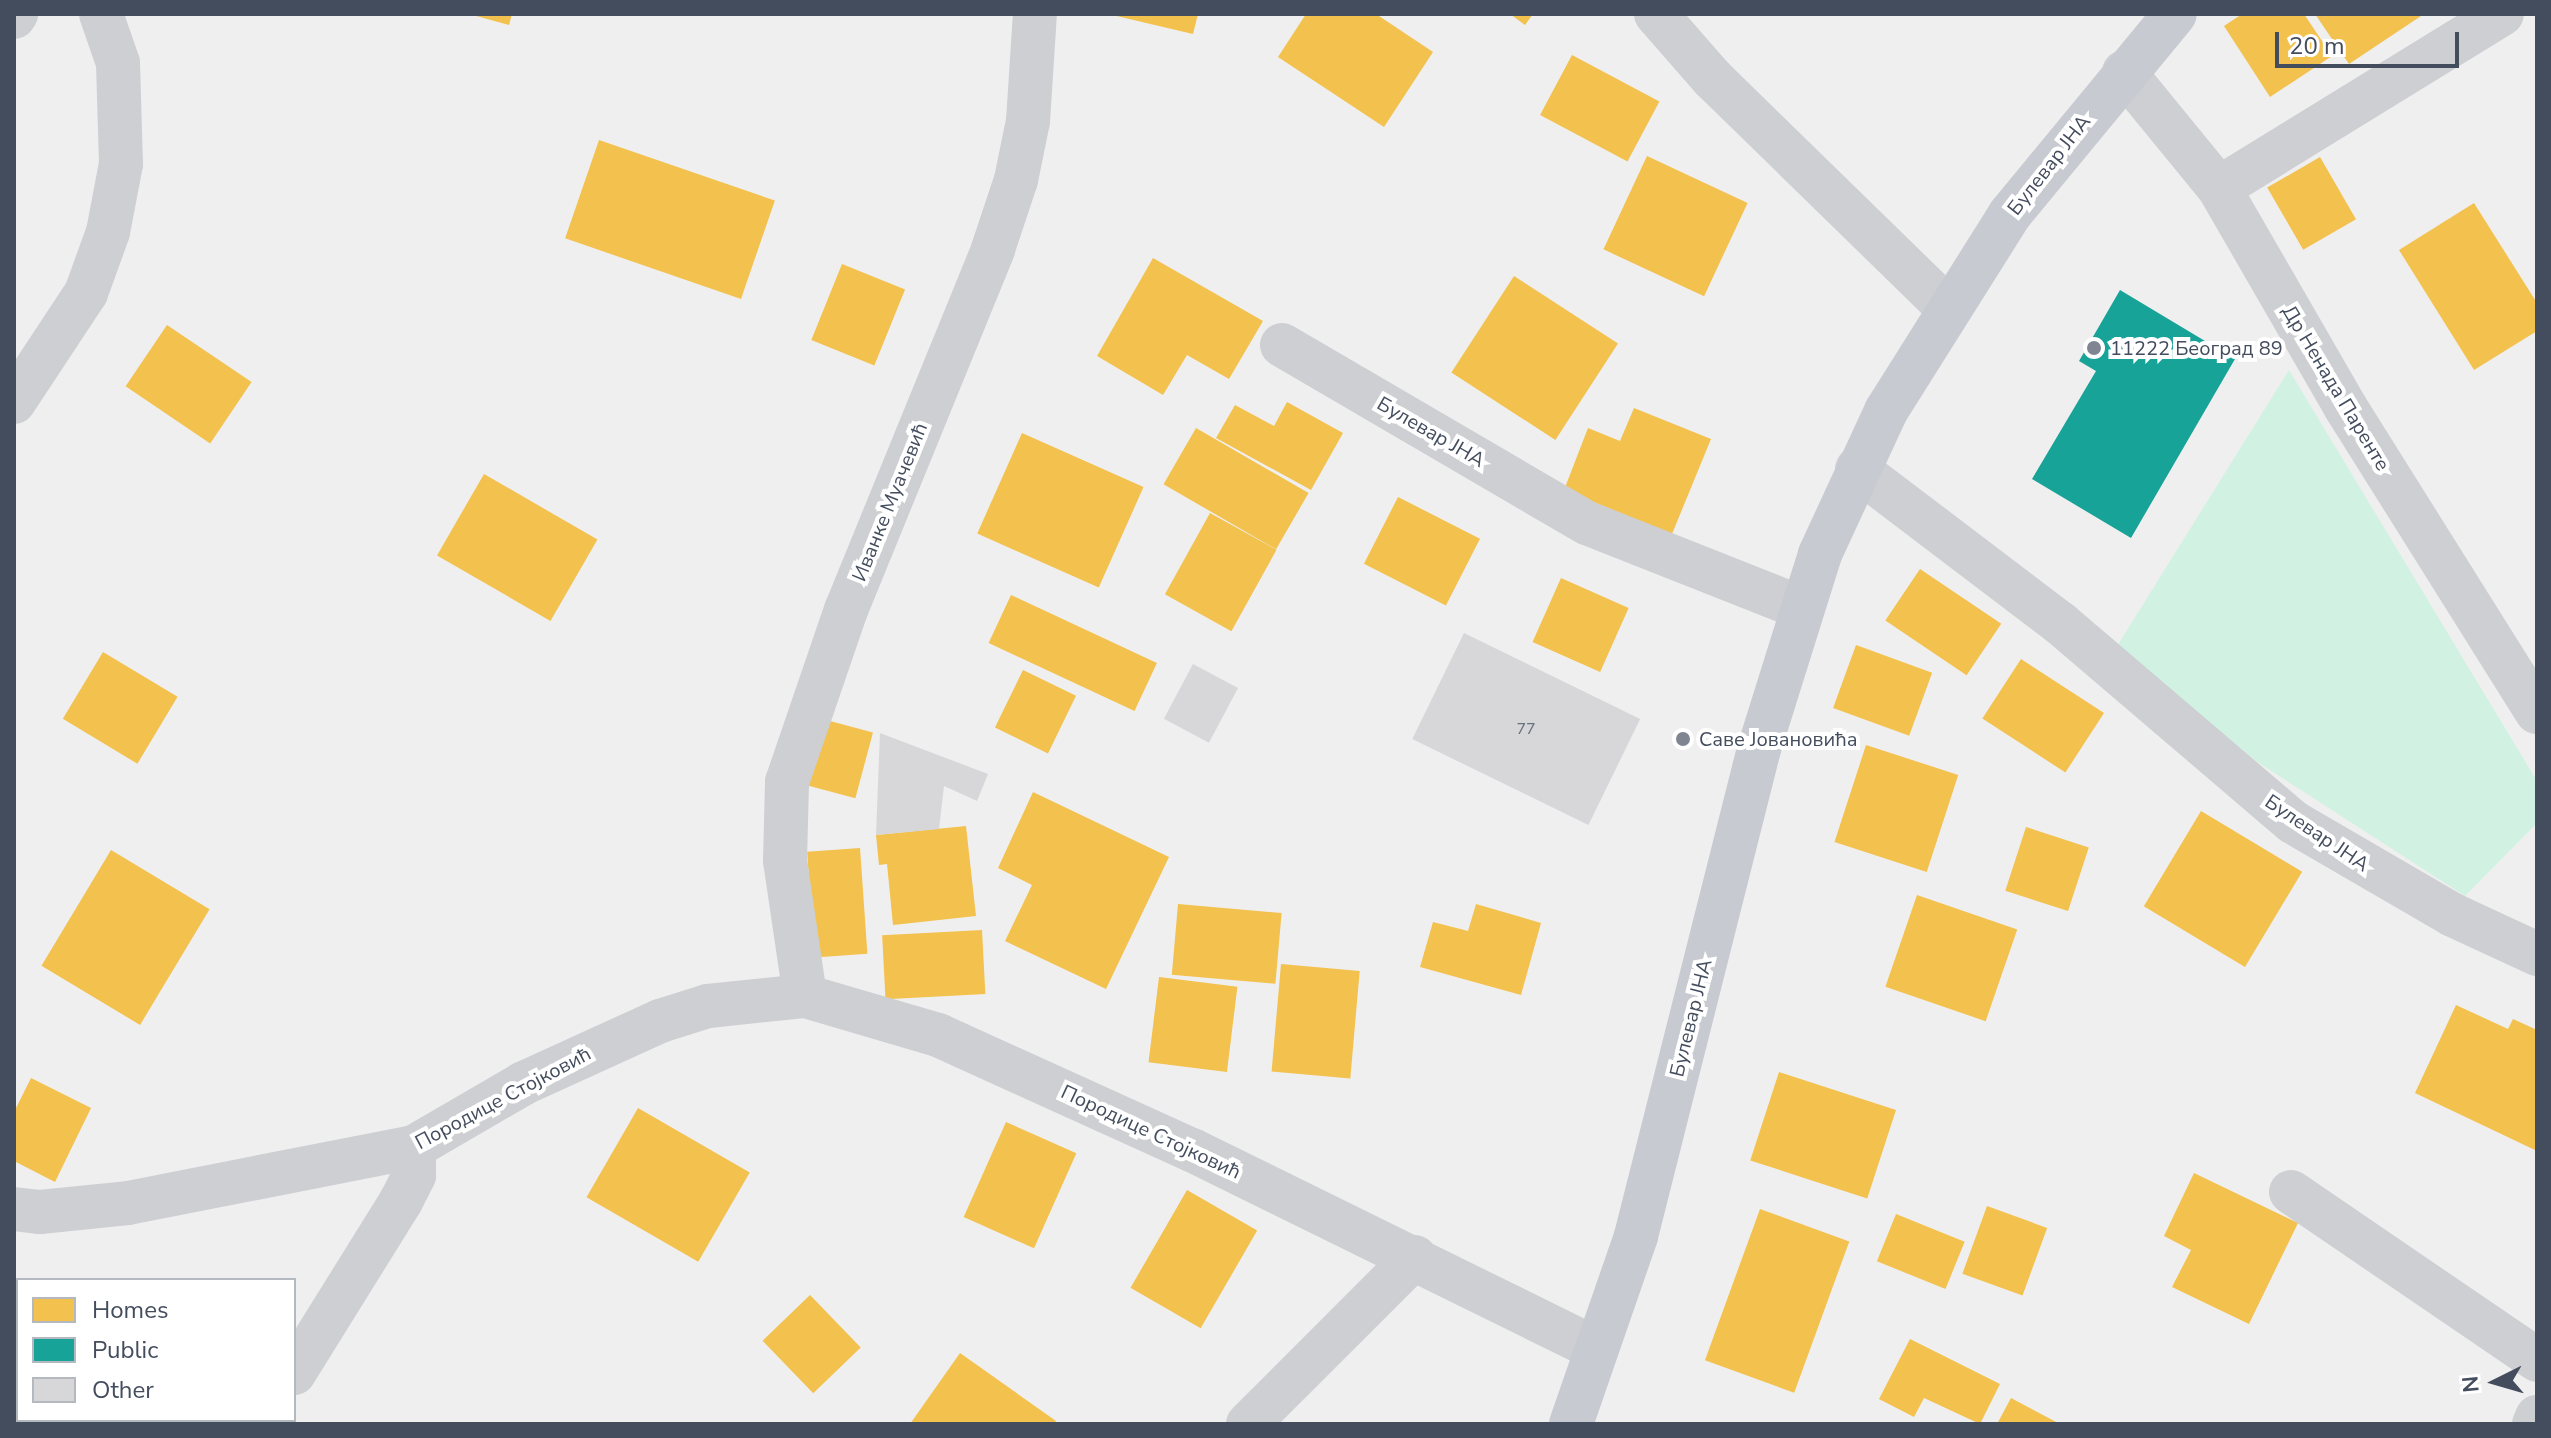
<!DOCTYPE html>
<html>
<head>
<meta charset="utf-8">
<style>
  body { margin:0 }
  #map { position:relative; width:2551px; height:1438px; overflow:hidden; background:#f0efef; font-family:"Nunito Sans",sans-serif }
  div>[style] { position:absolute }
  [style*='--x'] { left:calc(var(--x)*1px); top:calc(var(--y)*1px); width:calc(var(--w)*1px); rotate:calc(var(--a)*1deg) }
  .green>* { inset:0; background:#d1f2e3 }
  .homes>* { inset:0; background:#f2c14e; transform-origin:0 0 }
  .public>* { inset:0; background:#17a398 }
  .building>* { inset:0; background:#d7d6d9; transform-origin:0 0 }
  .minor>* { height:44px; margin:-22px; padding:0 22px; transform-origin:22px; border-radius:22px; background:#cdcfd3 }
  .major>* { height:44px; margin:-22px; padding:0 22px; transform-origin:22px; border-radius:22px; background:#c7cad0 }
  .dots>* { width:22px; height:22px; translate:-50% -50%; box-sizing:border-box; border:4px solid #fff; border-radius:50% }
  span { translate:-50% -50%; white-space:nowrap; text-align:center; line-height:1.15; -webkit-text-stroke:8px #fff; paint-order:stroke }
  .number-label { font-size:16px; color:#6a717e }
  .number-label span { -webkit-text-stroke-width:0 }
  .street-label { font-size:20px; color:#444d5e }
  .poi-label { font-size:20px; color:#444d5e }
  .left { translate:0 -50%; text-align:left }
  .frame { position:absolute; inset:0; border:16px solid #444d5e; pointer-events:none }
  .legend { position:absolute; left:16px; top:1278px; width:280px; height:144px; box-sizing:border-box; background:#fff; border:2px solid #b4b8bf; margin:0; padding:10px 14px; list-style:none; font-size:24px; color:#444d5e }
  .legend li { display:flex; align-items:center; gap:16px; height:40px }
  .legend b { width:40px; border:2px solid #b4b8bf }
  .north { position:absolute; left:2455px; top:1342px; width:80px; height:80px; -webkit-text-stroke:6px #fff; paint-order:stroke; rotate:265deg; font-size:22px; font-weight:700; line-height:32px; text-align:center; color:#444d5e }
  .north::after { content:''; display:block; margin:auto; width:28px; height:36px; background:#444d5e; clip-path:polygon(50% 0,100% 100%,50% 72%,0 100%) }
  .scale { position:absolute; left:2275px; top:32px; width:184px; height:36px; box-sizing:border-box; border:4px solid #444d5e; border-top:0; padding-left:10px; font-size:24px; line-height:28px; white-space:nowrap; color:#444d5e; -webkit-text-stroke:6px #fff; paint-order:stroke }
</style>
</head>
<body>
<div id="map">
  <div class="green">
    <div style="clip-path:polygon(2289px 370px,2537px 781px,2537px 823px,2465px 896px,2256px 761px,2117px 646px)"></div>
  </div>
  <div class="homes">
    <div style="clip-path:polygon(469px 14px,512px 14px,509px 25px)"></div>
    <div style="clip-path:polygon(1108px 14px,1198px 14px,1193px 34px)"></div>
    <div style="clip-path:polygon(1306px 14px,1376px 14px,1433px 52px,1384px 127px,1278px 57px)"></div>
    <div style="clip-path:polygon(1510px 14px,1533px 14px,1525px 25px)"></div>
    <div style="clip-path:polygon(2242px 14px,2304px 14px,2332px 56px,2270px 97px,2224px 26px)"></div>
    <div style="clip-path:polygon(2315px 14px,2424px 14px,2349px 64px)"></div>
    <div style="left:1572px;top:55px;width:99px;height:68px;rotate:28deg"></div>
    <div style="left:599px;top:140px;width:186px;height:104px;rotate:19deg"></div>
    <div style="left:1647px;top:156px;width:111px;height:103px;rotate:25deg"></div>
    <div style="left:2320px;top:157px;width:72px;height:61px;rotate:60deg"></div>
    <div style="clip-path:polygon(2474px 203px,2537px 303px,2537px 331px,2474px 370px,2399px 250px)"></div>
    <div style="clip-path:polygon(1153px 258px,1263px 321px,1229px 379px,1187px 355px,1163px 395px,1097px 356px)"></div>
    <div style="left:842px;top:264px;width:68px;height:82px;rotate:22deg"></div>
    <div style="left:1514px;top:276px;width:124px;height:115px;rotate:33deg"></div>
    <div style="left:167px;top:325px;width:102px;height:74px;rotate:34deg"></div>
    <div style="clip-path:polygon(1287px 402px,1343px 433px,1311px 490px,1216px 438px,1235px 405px,1274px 426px)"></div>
    <div style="clip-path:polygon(1634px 408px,1711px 439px,1672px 534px,1564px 490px,1588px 428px,1620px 441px)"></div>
    <div style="left:1196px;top:428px;width:130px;height:65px;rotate:30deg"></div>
    <div style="left:1022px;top:433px;width:133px;height:110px;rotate:24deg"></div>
    <div style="left:484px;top:474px;width:131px;height:94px;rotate:30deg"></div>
    <div style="left:1398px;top:497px;width:92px;height:75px;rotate:27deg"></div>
    <div style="left:1210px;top:513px;width:76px;height:93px;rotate:29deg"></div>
    <div style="left:1920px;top:569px;width:98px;height:62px;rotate:34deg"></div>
    <div style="left:1561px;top:578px;width:74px;height:70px;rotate:24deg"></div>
    <div style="left:1011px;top:595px;width:161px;height:53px;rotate:25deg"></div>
    <div style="left:1856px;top:645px;width:81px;height:67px;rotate:20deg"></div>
    <div style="left:103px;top:652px;width:87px;height:78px;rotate:31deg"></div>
    <div style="left:2021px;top:659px;width:99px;height:71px;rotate:33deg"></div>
    <div style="left:1023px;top:670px;width:59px;height:64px;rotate:26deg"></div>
    <div style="left:815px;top:717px;width:60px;height:68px;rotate:15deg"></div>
    <div style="left:1866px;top:745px;width:97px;height:102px;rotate:18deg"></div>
    <div style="clip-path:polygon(1033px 792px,1169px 857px,1106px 989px,1005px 941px,1032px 885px,998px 868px)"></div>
    <div style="left:2201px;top:811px;width:118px;height:111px;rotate:31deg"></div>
    <div style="clip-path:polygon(966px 826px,976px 916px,893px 925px,887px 864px,879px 865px,876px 835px)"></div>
    <div style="left:2026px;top:827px;width:66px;height:67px;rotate:18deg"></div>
    <div style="left:860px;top:848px;width:106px;height:53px;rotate:86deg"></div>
    <div style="left:111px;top:850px;width:115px;height:135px;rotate:31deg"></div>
    <div style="left:1917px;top:895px;width:106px;height:97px;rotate:19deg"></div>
    <div style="left:1178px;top:904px;width:104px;height:71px;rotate:5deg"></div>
    <div style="clip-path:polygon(1476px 904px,1541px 923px,1521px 995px,1420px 967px,1433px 922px,1468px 931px)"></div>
    <div style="left:982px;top:930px;width:64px;height:100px;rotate:87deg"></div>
    <div style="left:1281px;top:964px;width:79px;height:108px;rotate:5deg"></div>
    <div style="left:1159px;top:977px;width:79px;height:86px;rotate:7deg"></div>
    <div style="clip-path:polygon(2456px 1005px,2508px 1029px,2513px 1019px,2537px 1030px,2537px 1151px,2415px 1093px)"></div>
    <div style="left:1779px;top:1072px;width:123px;height:93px;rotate:18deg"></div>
    <div style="clip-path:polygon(31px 1078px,91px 1108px,55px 1182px,14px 1161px,14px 1112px)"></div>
    <div style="left:638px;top:1108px;width:129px;height:103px;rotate:30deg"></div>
    <div style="left:1006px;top:1122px;width:77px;height:104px;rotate:24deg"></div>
    <div style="clip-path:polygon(2194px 1173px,2298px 1223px,2249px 1324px,2172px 1287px,2191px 1250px,2164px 1236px)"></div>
    <div style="left:1187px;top:1190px;width:81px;height:113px;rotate:30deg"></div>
    <div style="left:1987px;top:1206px;width:64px;height:72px;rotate:20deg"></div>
    <div style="left:1760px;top:1209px;width:95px;height:161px;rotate:20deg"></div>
    <div style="left:1896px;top:1214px;width:74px;height:51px;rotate:22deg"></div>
    <div style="left:810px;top:1295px;width:73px;height:66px;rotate:46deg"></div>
    <div style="clip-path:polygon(1910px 1339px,2000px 1384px,1980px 1424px,1924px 1398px,1914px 1417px,1879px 1399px)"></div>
    <div style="clip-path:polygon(960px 1353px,1056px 1421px,1054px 1424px,910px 1424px)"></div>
    <div style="clip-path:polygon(2011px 1398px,2060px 1424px,1997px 1424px)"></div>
    <div style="clip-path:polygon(14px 1415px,18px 1420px,41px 1424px,14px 1424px)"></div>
    <div style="clip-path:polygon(123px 1420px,156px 1420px,155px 1424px)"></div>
  </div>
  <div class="public">
    <div style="clip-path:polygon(2120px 290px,2235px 359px,2131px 538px,2032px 479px,2096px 371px,2079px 361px)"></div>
  </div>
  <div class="building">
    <div style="left:1464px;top:633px;width:196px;height:118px;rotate:26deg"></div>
    <div style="left:1193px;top:664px;width:51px;height:62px;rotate:28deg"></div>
    <div style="clip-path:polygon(880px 733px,988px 774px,977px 801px,944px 786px,939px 829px,876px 835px)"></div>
  </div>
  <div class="minor">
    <div style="--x:1656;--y:14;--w:86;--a:48.8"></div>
    <div style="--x:1713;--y:79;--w:330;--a:44.3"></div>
    <div style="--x:14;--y:17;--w:4;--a:-56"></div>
    <div style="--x:2124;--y:72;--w:150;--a:50.7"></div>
    <div style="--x:2219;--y:188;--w:254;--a:60"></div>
    <div style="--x:2346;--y:408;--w:359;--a:57.9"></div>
    <div style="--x:2219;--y:188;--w:332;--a:-31.6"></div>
    <div style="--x:1282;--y:345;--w:353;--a:30.3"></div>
    <div style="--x:1587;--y:523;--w:231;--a:21.6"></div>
    <div style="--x:14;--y:402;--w:131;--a:-56.6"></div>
    <div style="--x:86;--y:293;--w:65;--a:-70.2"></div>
    <div style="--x:108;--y:232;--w:69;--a:-79.2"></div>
    <div style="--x:121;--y:164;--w:101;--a:-91.7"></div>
    <div style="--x:118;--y:63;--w:52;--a:-109.1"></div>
    <div style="--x:1857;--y:469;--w:255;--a:37.2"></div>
    <div style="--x:2060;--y:623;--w:306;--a:40.5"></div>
    <div style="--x:2293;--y:822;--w:185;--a:30.2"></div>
    <div style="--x:2453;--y:915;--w:93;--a:24.9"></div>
    <div style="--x:805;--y:996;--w:137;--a:-98.4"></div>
    <div style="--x:785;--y:860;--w:78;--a:-88.5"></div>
    <div style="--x:787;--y:782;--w:182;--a:-71.1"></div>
    <div style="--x:846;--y:610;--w:390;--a:-67.8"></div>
    <div style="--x:993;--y:249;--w:73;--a:-71.6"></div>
    <div style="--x:1016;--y:180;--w:60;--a:-78.5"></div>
    <div style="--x:1028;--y:121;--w:107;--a:-86.3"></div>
    <div style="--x:2291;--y:1192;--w:298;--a:34.3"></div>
    <div style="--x:14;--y:1209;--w:26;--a:7"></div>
    <div style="--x:40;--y:1212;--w:88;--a:-5.8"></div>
    <div style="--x:128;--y:1203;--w:291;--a:-11.1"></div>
    <div style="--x:414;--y:1147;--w:127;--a:-30.2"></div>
    <div style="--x:524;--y:1083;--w:149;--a:-24.5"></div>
    <div style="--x:660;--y:1021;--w:50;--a:-17.4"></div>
    <div style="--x:708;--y:1006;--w:98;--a:-5.9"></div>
    <div style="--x:805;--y:996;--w:139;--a:16.3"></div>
    <div style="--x:938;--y:1035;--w:279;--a:24.4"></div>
    <div style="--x:1192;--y:1150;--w:451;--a:26.2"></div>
    <div style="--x:294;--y:1373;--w:203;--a:-58.1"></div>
    <div style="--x:401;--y:1201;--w:29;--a:-63"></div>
    <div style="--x:414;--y:1175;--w:28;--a:-90"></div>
    <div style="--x:262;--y:1424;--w:5;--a:-53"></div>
    <div style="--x:1248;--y:1424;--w:236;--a:-45"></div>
    <div style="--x:2534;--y:1424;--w:8;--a:-67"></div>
  </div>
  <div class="major">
    <div style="--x:1571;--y:1424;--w:199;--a:-70.9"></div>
    <div style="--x:1636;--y:1236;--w:502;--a:-75.83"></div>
    <div style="--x:1759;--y:749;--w:204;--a:-72.6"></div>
    <div style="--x:1820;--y:554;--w:157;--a:-65.2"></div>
    <div style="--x:1886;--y:411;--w:233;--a:-57.8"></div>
    <div style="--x:2010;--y:214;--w:259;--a:-50.5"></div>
  </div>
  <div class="dots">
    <div style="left:2094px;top:348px;background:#808691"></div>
    <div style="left:1683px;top:739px;background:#808691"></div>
  </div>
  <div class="number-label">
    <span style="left:1526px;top:729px">77</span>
  </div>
  <div class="street-label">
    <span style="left:2049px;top:165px;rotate:-52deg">Булевар ЈНА</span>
    <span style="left:2336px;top:388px;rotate:59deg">Др Ненада Паренте</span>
    <span style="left:1431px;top:432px;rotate:30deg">Булевар ЈНА</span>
    <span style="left:890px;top:502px;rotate:-68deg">Иванке Муачевић</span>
    <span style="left:2317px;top:833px;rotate:34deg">Булевар ЈНА</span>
    <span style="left:1691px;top:1018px;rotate:-76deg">Булевар ЈНА</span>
    <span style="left:503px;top:1098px;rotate:-28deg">Породице Стојковић</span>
    <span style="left:1151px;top:1132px;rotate:25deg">Породице Стојковић</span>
  </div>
  <div class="poi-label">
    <span class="left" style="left:2110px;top:348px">11222 Београд 89</span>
    <span class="left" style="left:1699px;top:739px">Саве Јовановића</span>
  </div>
  <div class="frame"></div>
  <ul class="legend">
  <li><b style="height:22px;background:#f2c14e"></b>Homes</li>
  <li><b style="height:22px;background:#17a398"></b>Public</li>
  <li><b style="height:22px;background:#d7d6d9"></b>Other</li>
  </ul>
  <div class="north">N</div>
  <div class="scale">20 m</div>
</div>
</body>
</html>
